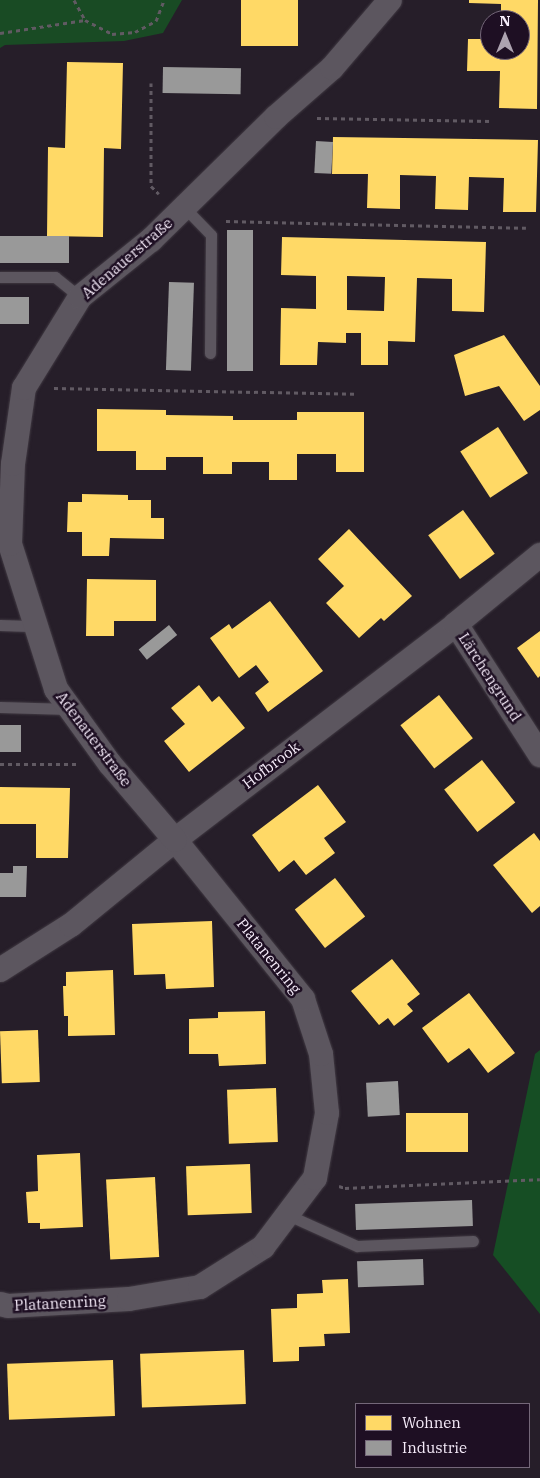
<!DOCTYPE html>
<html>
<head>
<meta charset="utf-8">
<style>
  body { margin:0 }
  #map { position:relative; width:540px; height:1478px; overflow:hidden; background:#261e29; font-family:"IBM Plex Serif",serif }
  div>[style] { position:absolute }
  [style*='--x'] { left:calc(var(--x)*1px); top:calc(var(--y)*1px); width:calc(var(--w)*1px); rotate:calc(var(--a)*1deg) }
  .green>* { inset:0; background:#194b24 }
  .forest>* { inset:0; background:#164e24 }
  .homes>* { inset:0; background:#ffd966; transform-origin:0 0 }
  .industry>* { inset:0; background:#999; transform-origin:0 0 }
  .path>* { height:3px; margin-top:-1.5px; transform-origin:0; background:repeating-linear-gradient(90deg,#615a63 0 4px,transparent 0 8px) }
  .roads { filter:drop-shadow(0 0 1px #413a43) drop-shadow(0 0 1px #413a43) }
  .service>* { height:11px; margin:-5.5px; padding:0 5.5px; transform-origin:5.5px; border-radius:5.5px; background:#5c565f }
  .minor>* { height:24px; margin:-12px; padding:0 12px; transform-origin:12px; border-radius:12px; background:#5c565f }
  span { translate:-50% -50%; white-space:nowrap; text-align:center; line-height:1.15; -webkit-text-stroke:5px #1e0f23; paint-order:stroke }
  .street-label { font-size:15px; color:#f5ebf9 }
  .legend { position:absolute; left:355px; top:1403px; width:175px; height:65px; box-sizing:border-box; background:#1e0f23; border:1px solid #746779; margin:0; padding:6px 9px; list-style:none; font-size:15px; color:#f5ebf9 }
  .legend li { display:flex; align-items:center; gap:10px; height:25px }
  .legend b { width:25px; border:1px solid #746779 }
  .north { position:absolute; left:480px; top:10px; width:50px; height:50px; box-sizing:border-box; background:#1e0f23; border:1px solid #746779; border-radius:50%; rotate:0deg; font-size:14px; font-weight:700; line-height:20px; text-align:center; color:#f5ebf9 }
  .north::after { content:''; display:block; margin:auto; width:18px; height:22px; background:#ada3b0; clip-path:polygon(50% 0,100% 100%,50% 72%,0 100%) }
</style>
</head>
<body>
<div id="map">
  <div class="green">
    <div style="clip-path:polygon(0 0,182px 0,163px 33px,124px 41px,5px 45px,0 48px)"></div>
  </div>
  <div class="forest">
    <div style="clip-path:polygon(540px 1050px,540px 1314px,493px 1255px,535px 1054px)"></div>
  </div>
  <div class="homes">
    <div style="left:241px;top:0;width:57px;height:46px"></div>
    <div style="clip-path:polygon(469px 0,538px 0,537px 109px,499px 108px,500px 71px,467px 71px,468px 39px,490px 39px,490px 50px,520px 50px,520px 20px,501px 20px,501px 4px,469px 3px)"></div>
    <div style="clip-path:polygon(67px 62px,123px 63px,121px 149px,104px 148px,103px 237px,47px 236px,48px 147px,65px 148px)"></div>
    <div style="clip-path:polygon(333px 137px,538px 140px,536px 212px,503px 212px,504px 178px,469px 177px,468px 210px,435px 209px,436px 176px,400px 175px,400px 209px,367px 208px,368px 174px,332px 174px)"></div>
    <div style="clip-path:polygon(evenodd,282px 237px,486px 242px,484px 312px,452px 311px,452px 279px,417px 278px,415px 342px,388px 341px,388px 365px,361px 365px,361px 333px,346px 333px,346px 343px,318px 342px,317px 365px,280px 365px,281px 308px,316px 309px,316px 276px,281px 275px,282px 237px,347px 276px,385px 277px,384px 311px,347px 310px,347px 276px)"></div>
    <div style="clip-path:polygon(504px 335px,540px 386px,540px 410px,524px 421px,499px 386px,465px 396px,454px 355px)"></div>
    <div style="clip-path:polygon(97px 409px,166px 410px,166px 415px,233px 416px,233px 420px,297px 420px,297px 412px,364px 412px,364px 472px,336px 472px,336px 454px,297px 454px,297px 480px,269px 480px,269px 462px,232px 462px,232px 474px,203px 474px,203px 457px,166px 457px,166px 470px,136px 470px,136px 451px,97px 451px)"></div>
    <div style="left:498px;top:427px;width:55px;height:45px;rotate:57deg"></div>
    <div style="clip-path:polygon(82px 494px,128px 495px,128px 500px,151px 500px,151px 518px,164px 518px,164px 539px,110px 538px,109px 556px,82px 556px,82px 532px,67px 532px,68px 502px,82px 502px)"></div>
    <div style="left:463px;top:510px;width:54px;height:43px;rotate:54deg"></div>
    <div style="clip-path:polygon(349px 529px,412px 596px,384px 621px,381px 618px,359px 638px,326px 603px,344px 586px,318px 559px)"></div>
    <div style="clip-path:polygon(87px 579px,156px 580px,156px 621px,114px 621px,114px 636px,86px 636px)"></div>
    <div style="clip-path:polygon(270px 601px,323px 671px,268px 712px,255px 693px,269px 682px,256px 665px,239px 678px,210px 638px,229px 624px,232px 629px)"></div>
    <div style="clip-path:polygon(540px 631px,540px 676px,538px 678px,517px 648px)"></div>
    <div style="clip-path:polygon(199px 685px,212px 702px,219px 696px,245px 728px,189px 772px,164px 741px,185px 724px,171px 708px)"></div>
    <div style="left:439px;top:695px;width:55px;height:49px;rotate:52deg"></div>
    <div style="left:482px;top:760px;width:54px;height:48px;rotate:52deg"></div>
    <div style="clip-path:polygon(318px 785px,346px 822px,324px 838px,335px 853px,306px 875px,294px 860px,279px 872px,252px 835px)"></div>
    <div style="clip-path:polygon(0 787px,70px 788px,68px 858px,36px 858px,36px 824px,0 824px)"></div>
    <div style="clip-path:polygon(534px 833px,540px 841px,540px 906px,532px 913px,493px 865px)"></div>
    <div style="left:335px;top:878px;width:49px;height:51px;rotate:52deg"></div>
    <div style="clip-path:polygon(212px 921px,214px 987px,166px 989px,165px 974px,134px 975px,132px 924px)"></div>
    <div style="clip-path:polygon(392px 959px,420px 994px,407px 1004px,413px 1011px,394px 1026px,388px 1018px,379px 1025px,351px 991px)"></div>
    <div style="clip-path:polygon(113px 970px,115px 1035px,68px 1036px,68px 1016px,64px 1016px,63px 986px,66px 986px,66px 972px)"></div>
    <div style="clip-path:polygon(469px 993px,515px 1053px,488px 1073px,469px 1048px,448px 1063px,422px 1028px)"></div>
    <div style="clip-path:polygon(265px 1011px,266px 1064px,219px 1066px,218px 1054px,189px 1054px,189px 1019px,218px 1018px,218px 1012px)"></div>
    <div style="left:38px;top:1030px;width:52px;height:38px;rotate:88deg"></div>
    <div style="left:276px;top:1088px;width:54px;height:49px;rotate:88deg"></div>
    <div style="left:406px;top:1113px;width:62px;height:39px"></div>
    <div style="clip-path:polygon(80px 1153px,83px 1227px,40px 1229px,40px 1223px,28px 1223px,26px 1192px,38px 1191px,37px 1155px)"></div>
    <div style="left:250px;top:1164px;width:49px;height:64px;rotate:88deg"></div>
    <div style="left:155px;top:1177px;width:80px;height:49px;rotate:87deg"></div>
    <div style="clip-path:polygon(348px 1279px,350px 1333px,324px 1334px,325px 1346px,299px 1347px,299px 1361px,273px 1362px,271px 1309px,297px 1308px,297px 1294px,323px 1293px,322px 1280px)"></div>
    <div style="left:244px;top:1350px;width:54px;height:104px;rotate:88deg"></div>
    <div style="left:113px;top:1360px;width:56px;height:106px;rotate:88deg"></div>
  </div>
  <div class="industry">
    <div style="left:163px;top:67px;width:78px;height:26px;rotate:1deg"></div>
    <div style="left:316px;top:141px;width:17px;height:32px;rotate:3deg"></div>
    <div style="left:227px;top:230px;width:26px;height:141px"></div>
    <div style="left:0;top:236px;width:69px;height:27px"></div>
    <div style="left:169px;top:282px;width:25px;height:88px;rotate:2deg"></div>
    <div style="left:0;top:297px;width:29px;height:27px"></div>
    <div style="left:169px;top:625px;width:13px;height:39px;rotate:51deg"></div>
    <div style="left:0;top:725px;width:21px;height:27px"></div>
    <div style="clip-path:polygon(13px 866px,27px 866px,26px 897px,0 897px,0 873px,13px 873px)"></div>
    <div style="left:398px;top:1081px;width:34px;height:32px;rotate:87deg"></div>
    <div style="left:472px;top:1200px;width:26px;height:117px;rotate:88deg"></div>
    <div style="left:423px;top:1259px;width:26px;height:66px;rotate:88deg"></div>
  </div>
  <div class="path">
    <div style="--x:74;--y:0;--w:23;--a:61"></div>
    <div style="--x:85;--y:20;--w:30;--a:27"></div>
    <div style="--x:112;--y:34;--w:23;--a:-5"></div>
    <div style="--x:135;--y:32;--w:24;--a:-28"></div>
    <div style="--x:156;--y:21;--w:22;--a:-69"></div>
    <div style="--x:0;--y:33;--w:86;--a:-8.7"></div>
    <div style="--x:151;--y:83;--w:103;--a:90"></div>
    <div style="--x:151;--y:186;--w:11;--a:45"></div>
    <div style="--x:317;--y:118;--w:174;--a:1"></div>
    <div style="--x:226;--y:221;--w:300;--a:1.3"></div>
    <div style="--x:54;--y:388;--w:301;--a:1.1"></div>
    <div style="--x:0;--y:764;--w:77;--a:0"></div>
    <div style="--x:339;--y:1186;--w:6;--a:18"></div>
    <div style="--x:345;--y:1188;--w:195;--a:-2.6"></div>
  </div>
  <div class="roads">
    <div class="service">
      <div style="--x:184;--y:207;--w:39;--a:46"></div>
      <div style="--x:211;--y:235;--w:118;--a:90.5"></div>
      <div style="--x:0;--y:277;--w:55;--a:0"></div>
      <div style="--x:55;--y:277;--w:32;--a:39"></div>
      <div style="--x:0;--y:625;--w:36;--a:2"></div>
      <div style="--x:0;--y:707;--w:69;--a:1.7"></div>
      <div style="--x:288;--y:1215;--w:76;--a:24.2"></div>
      <div style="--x:357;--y:1246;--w:116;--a:-2.5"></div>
    </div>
    <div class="minor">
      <div style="--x:456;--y:624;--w:156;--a:57.3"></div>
      <div style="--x:0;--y:970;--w:84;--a:-32.4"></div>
      <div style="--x:71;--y:925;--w:134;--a:-39.3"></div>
      <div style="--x:175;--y:840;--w:354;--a:-37.5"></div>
      <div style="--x:456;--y:624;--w:109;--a:-39.4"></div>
      <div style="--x:0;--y:1304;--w:8;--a:14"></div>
      <div style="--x:8;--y:1306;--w:121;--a:-3.3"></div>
      <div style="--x:129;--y:1299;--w:72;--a:-9.6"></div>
      <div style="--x:200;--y:1287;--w:75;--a:-32.4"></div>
      <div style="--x:263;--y:1247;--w:86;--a:-53"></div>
      <div style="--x:315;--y:1178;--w:66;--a:-79.5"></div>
      <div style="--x:327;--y:1113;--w:59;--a:-95.8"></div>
      <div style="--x:321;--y:1054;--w:58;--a:-108.1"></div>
      <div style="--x:303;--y:999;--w:204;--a:-128.8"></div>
      <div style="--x:175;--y:840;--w:100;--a:-130.5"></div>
      <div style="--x:110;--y:764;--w:92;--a:-125.8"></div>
      <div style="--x:56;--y:689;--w:152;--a:-107.6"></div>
      <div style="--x:10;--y:544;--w:80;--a:-87.9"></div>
      <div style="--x:13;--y:464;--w:77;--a:-81.8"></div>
      <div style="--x:24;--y:388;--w:107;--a:-58.4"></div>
      <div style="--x:80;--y:297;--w:91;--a:-38.8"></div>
      <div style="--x:151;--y:240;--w:175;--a:-44.5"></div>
      <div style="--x:276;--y:117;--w:74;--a:-41.2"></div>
      <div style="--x:332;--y:68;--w:89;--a:-49.5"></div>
    </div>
  </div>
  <div class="street-label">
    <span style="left:127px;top:258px;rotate:-41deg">Adenauerstraße</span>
    <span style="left:490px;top:677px;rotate:57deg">Lärchengrund</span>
    <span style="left:94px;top:739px;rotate:53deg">Adenauerstraße</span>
    <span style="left:271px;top:765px;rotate:-37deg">Hofbrook</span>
    <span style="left:269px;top:956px;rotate:51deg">Platanenring</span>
    <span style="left:60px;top:1303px;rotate:-3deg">Platanenring</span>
  </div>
  <ul class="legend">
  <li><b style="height:14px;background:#ffd966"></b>Wohnen</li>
  <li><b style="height:14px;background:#999"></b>Industrie</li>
  </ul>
  <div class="north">N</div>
</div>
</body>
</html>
